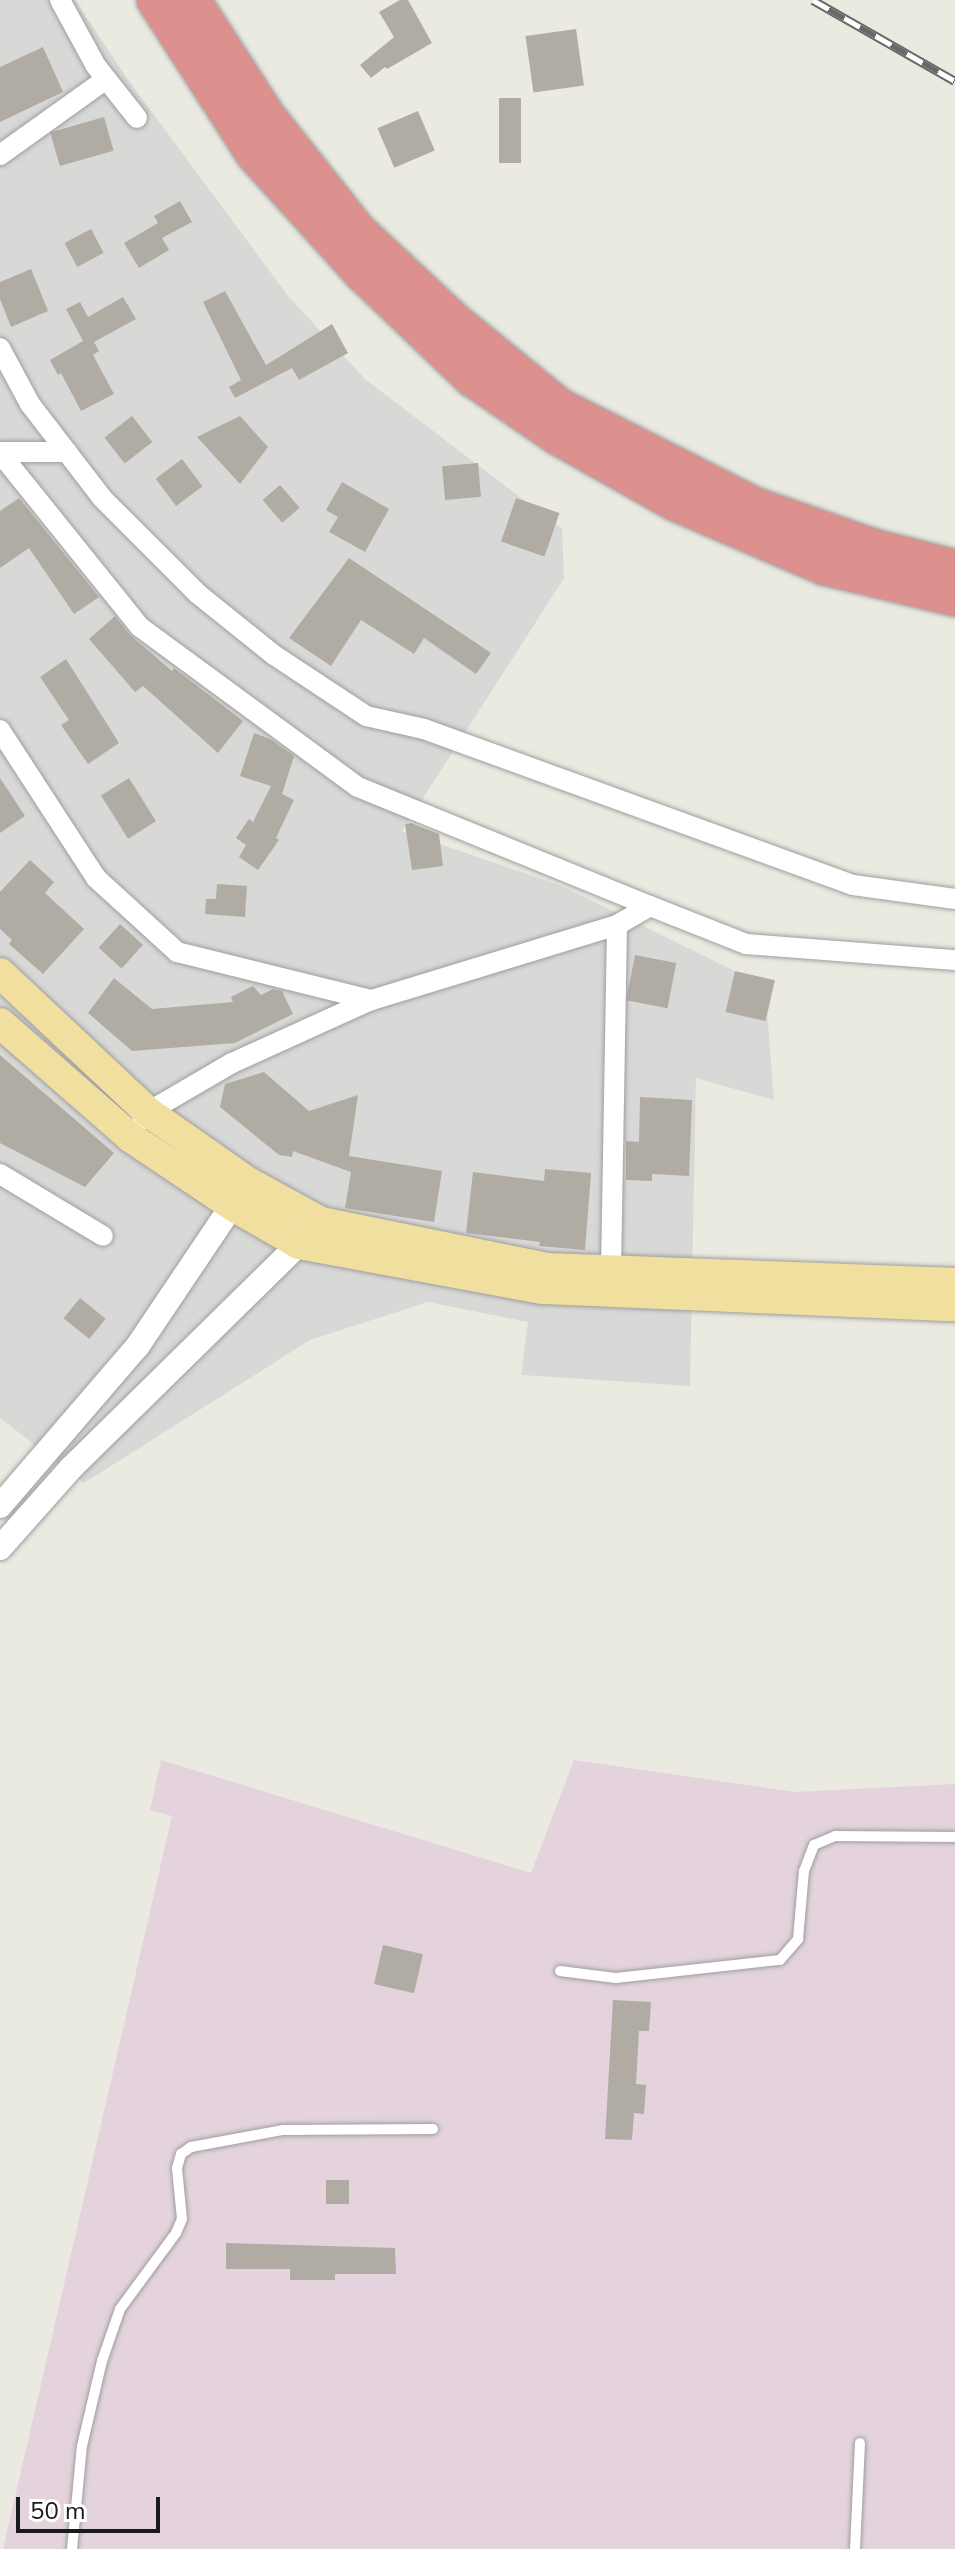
<!DOCTYPE html>
<html>
<head>
<meta charset="utf-8">
<style>
  body { margin:0 }
  #map { position:relative; width:955px; height:2549px; overflow:hidden; background:#ebeae1; font-family:"Nunito Sans",sans-serif }
  div>[style] { position:absolute }
  [style*='--x'] { left:calc(var(--x)*1px); top:calc(var(--y)*1px); width:calc(var(--w)*1px); rotate:calc(var(--a)*1deg) }
  .residential>* { inset:0; background:#d8d8d7 }
  .industrial>* { inset:0; background:#e4d3dd }
  .building>* { inset:0; background:#b0aca4; transform-origin:0 0 }
  .roads { filter:drop-shadow(0 0 2px #9e9e9e) drop-shadow(0 0 2px #9e9e9e) }
  .service>* { height:10px; margin:-5px; padding:0 5px; transform-origin:5px; border-radius:5px; background:#fff }
  .minor>* { height:20px; margin:-10px; padding:0 10px; transform-origin:10px; border-radius:10px; background:#fff }
  .tertiary>* { height:24px; margin:-12px; padding:0 12px; transform-origin:12px; border-radius:12px; background:#fff }
  .primary>* { height:30px; margin:-15px; padding:0 15px; transform-origin:15px; border-radius:15px; background:#f1dfa0 }
  .motorway>* { height:36px; margin:-18px; padding:0 18px; transform-origin:18px; border-radius:18px; background:#dc918f }
  .rail>* { height:9px; margin-top:-4.5px; transform-origin:0; background:repeating-linear-gradient(90deg,#fff 0 18px,#686868 0 36px); box-sizing:border-box; border-block:2px solid #686868 }
  span { translate:-50% -50%; white-space:nowrap; text-align:center; line-height:1.15; -webkit-text-stroke:6px #fff; paint-order:stroke }
  .scale { position:absolute; left:16px; top:2497px; width:144px; height:36px; box-sizing:border-box; border:4px solid #1a1a1a; border-top:0; padding-left:10px; font-size:24px; line-height:28px; white-space:nowrap; color:#1a1a1a; -webkit-text-stroke:6px #fff; paint-order:stroke }
</style>
</head>
<body>
<div id="map">
  <div class="residential">
    <div style="clip-path:polygon(0 0,75px 0,129px 81px,288px 296px,365px 379px,562px 529px,564px 578px,402px 831px,562px 886px,765px 986px,774px 1100px,696px 1078px,690px 1386px,521px 1375px,528px 1322px,428px 1302px,310px 1340px,84px 1483px,0 1418px)"></div>
  </div>
  <div class="industrial">
    <div style="clip-path:polygon(161px 1760px,531px 1873px,574px 1760px,795px 1792px,955px 1784px,955px 2549px,3px 2549px,172px 1816px,150px 1810px)"></div>
  </div>
  <div class="building">
    <div style="clip-path:polygon(400px 0,408px 0,432px 43px,387px 69px,385px 67px,371px 78px,360px 65px,394px 37px,379px 12px)"></div>
    <div style="left:576px;top:29px;width:57px;height:51px;rotate:82deg"></div>
    <div style="clip-path:polygon(43px 47px,63px 92px,0 122px,0 67px)"></div>
    <div style="left:499px;top:98px;width:22px;height:65px"></div>
    <div style="left:418px;top:111px;width:43px;height:44px;rotate:67deg"></div>
    <div style="left:104px;top:117px;width:35px;height:56px;rotate:74deg"></div>
    <div style="clip-path:polygon(180px 201px,192px 222px,162px 238px,169px 250px,139px 268px,124px 243px,158px 223px,154px 216px)"></div>
    <div style="left:91px;top:229px;width:27px;height:30px;rotate:62deg"></div>
    <div style="clip-path:polygon(31px 269px,48px 311px,11px 327px,0 299px,0 282px)"></div>
    <div style="clip-path:polygon(225px 291px,266px 365px,332px 324px,348px 353px,299px 380px,292px 368px,235px 398px,229px 387px,241px 380px,203px 302px)"></div>
    <div style="clip-path:polygon(123px 297px,136px 319px,94px 342px,99px 351px,93px 355px,114px 394px,81px 411px,61px 373px,58px 375px,50px 360px,83px 341px,66px 309px,80px 302px,88px 317px)"></div>
    <div style="left:132px;top:416px;width:33px;height:35px;rotate:52deg"></div>
    <div style="clip-path:polygon(240px 416px,268px 447px,240px 484px,197px 437px)"></div>
    <div style="left:182px;top:459px;width:34px;height:33px;rotate:53deg"></div>
    <div style="left:478px;top:463px;width:34px;height:36px;rotate:85deg"></div>
    <div style="clip-path:polygon(342px 482px,389px 509px,365px 552px,329px 532px,338px 517px,326px 510px)"></div>
    <div style="left:280px;top:485px;width:30px;height:23px;rotate:49deg"></div>
    <div style="clip-path:polygon(19px 498px,99px 597px,74px 614px,29px 548px,0 568px,0 511px)"></div>
    <div style="left:516px;top:498px;width:46px;height:46px;rotate:19deg"></div>
    <div style="clip-path:polygon(349px 558px,491px 653px,476px 674px,424px 638px,414px 654px,361px 620px,331px 666px,289px 638px)"></div>
    <div style="clip-path:polygon(115px 616px,130px 635px,172px 671px,174px 668px,243px 721px,218px 753px,143px 686px,135px 692px,89px 639px)"></div>
    <div style="clip-path:polygon(66px 659px,119px 743px,88px 764px,61px 725px,69px 720px,40px 677px)"></div>
    <div style="clip-path:polygon(254px 733px,270px 739px,294px 756px,282px 794px,294px 800px,276px 838px,279px 840px,258px 870px,239px 857px,246px 845px,236px 838px,249px 819px,253px 822px,271px 786px,240px 776px)"></div>
    <div style="clip-path:polygon(0 778px,25px 816px,0 833px)"></div>
    <div style="left:129px;top:778px;width:51px;height:33px;rotate:58deg"></div>
    <div style="clip-path:polygon(411px 823px,439px 834px,443px 866px,412px 870px,405px 824px)"></div>
    <div style="clip-path:polygon(30px 860px,54px 882px,45px 893px,84px 929px,43px 974px,9px 944px,12px 940px,0 929px,0 892px)"></div>
    <div style="clip-path:polygon(217px 884px,247px 886px,245px 917px,205px 914px,206px 899px,216px 899px)"></div>
    <div style="left:120px;top:924px;width:31px;height:32px;rotate:42deg"></div>
    <div style="left:635px;top:955px;width:42px;height:46px;rotate:11deg"></div>
    <div style="left:735px;top:971px;width:41px;height:42px;rotate:13deg"></div>
    <div style="clip-path:polygon(114px 978px,152px 1009px,233px 1002px,231px 997px,253px 986px,261px 995px,273px 989px,282px 991px,293px 1014px,235px 1043px,132px 1051px,88px 1013px)"></div>
    <div style="clip-path:polygon(0 1055px,114px 1153px,85px 1187px,0 1143px)"></div>
    <div style="clip-path:polygon(264px 1072px,309px 1111px,358px 1095px,349px 1156px,442px 1171px,434px 1222px,345px 1208px,351px 1172px,293px 1151px,292px 1157px,279px 1155px,220px 1107px,225px 1084px)"></div>
    <div style="clip-path:polygon(640px 1097px,692px 1100px,689px 1176px,652px 1174px,652px 1181px,626px 1180px,626px 1141px,639px 1142px)"></div>
    <div style="clip-path:polygon(545px 1169px,591px 1173px,585px 1250px,539px 1246px,540px 1242px,466px 1233px,473px 1172px,544px 1181px)"></div>
    <div style="left:80px;top:1298px;width:33px;height:26px;rotate:39deg"></div>
    <div style="left:383px;top:1945px;width:41px;height:40px;rotate:13deg"></div>
    <div style="clip-path:polygon(613px 2000px,651px 2002px,649px 2031px,639px 2031px,636px 2084px,646px 2085px,644px 2114px,634px 2113px,632px 2140px,605px 2139px)"></div>
    <div style="left:326px;top:2180px;width:23px;height:24px"></div>
    <div style="clip-path:polygon(226px 2243px,395px 2248px,396px 2274px,335px 2274px,335px 2280px,290px 2280px,290px 2269px,226px 2269px)"></div>
  </div>
  <div class="roads">
    <div class="service">
      <div style="--x:560;--y:1971;--w:56;--a:7.1"></div>
      <div style="--x:616;--y:1978;--w:165;--a:-6.3"></div>
      <div style="--x:780;--y:1960;--w:28;--a:-49"></div>
      <div style="--x:798;--y:1939;--w:68;--a:-85"></div>
      <div style="--x:804;--y:1871;--w:28;--a:-69"></div>
      <div style="--x:814;--y:1845;--w:23;--a:-23"></div>
      <div style="--x:835;--y:1836;--w:120;--a:0.5"></div>
      <div style="--x:72;--y:2549;--w:103;--a:-84.5"></div>
      <div style="--x:82;--y:2446;--w:87;--a:-76.8"></div>
      <div style="--x:102;--y:2361;--w:55;--a:-70.9"></div>
      <div style="--x:120;--y:2309;--w:94;--a:-53.6"></div>
      <div style="--x:176;--y:2233;--w:15;--a:-67"></div>
      <div style="--x:182;--y:2219;--w:51;--a:-95.6"></div>
      <div style="--x:177;--y:2168;--w:15;--a:-74"></div>
      <div style="--x:181;--y:2154;--w:12;--a:-35"></div>
      <div style="--x:191;--y:2147;--w:94;--a:-10.5"></div>
      <div style="--x:283;--y:2130;--w:150;--a:-0.4"></div>
      <div style="--x:855;--y:2549;--w:106;--a:-87.3"></div>
    </div>
    <div class="minor">
      <div style="--x:60;--y:0;--w:75;--a:61.4"></div>
      <div style="--x:96;--y:66;--w:66;--a:51.7"></div>
      <div style="--x:0;--y:155;--w:130;--a:-35.6"></div>
      <div style="--x:0;--y:348;--w:64;--a:61.8"></div>
      <div style="--x:30;--y:404;--w:118;--a:52.5"></div>
      <div style="--x:102;--y:498;--w:136;--a:45"></div>
      <div style="--x:198;--y:594;--w:97;--a:38.8"></div>
      <div style="--x:274;--y:655;--w:110;--a:33.5"></div>
      <div style="--x:366;--y:716;--w:59;--a:12.6"></div>
      <div style="--x:424;--y:729;--w:456;--a:20"></div>
      <div style="--x:853;--y:885;--w:103;--a:7.8"></div>
      <div style="--x:0;--y:452;--w:67;--a:0"></div>
      <div style="--x:0;--y:453;--w:223;--a:51.2"></div>
      <div style="--x:140;--y:627;--w:270;--a:36.3"></div>
      <div style="--x:358;--y:787;--w:315;--a:22.2"></div>
      <div style="--x:650;--y:906;--w:38;--a:150"></div>
      <div style="--x:617;--y:925;--w:257;--a:163"></div>
      <div style="--x:371;--y:1000;--w:153;--a:155.6"></div>
      <div style="--x:232;--y:1063;--w:97;--a:149.7"></div>
      <div style="--x:148;--y:1112;--w:9;--a:126"></div>
      <div style="--x:0;--y:730;--w:176;--a:57"></div>
      <div style="--x:96;--y:878;--w:110;--a:42.4"></div>
      <div style="--x:177;--y:952;--w:200;--a:13.9"></div>
      <div style="--x:650;--y:906;--w:103;--a:21.6"></div>
      <div style="--x:746;--y:944;--w:210;--a:4.4"></div>
      <div style="--x:0;--y:1174;--w:120;--a:31"></div>
      <div style="--x:611;--y:1270;--w:345;--a:-89"></div>
    </div>
    <div class="tertiary">
      <div style="--x:0;--y:1506;--w:210;--a:-49.3"></div>
      <div style="--x:137;--y:1347;--w:188;--a:-56.1"></div>
      <div style="--x:0;--y:1548;--w:107;--a:-48.4"></div>
      <div style="--x:71;--y:1468;--w:335;--a:-44.5"></div>
    </div>
    <div class="primary">
      <div style="--x:0;--y:973;--w:203;--a:43.2"></div>
      <div style="--x:148;--y:1112;--w:122;--a:35"></div>
      <div style="--x:248;--y:1182;--w:83;--a:28.7"></div>
      <div style="--x:321;--y:1222;--w:232;--a:11.5"></div>
      <div style="--x:548;--y:1268;--w:407;--a:2.1"></div>
      <div style="--x:0;--y:1023;--w:173;--a:41.2"></div>
      <div style="--x:130;--y:1137;--w:124;--a:33.8"></div>
      <div style="--x:233;--y:1206;--w:76;--a:29.9"></div>
      <div style="--x:299;--y:1244;--w:247;--a:10.5"></div>
      <div style="--x:542;--y:1289;--w:413;--a:2.4"></div>
    </div>
    <div class="motorway">
      <div style="--x:155;--y:0;--w:184;--a:57.2"></div>
      <div style="--x:255;--y:155;--w:161;--a:47.8"></div>
      <div style="--x:363;--y:274;--w:151;--a:43.7"></div>
      <div style="--x:472;--y:378;--w:103;--a:34.3"></div>
      <div style="--x:557;--y:436;--w:134;--a:29.4"></div>
      <div style="--x:674;--y:502;--w:164;--a:23.3"></div>
      <div style="--x:825;--y:567;--w:134;--a:13.4"></div>
      <div style="--x:192;--y:0;--w:137;--a:57.2"></div>
      <div style="--x:266;--y:115;--w:148;--a:51.6"></div>
      <div style="--x:358;--y:231;--w:129;--a:43.1"></div>
      <div style="--x:452;--y:319;--w:139;--a:39.2"></div>
      <div style="--x:560;--y:407;--w:216;--a:26.9"></div>
      <div style="--x:753;--y:505;--w:126;--a:19.4"></div>
      <div style="--x:872;--y:547;--w:86;--a:14.2"></div>
    </div>
  </div>
  <div class="rail">
    <div style="--x:813;--y:0;--w:163;--a:29.7"></div>
  </div>
  <div class="scale">50 m</div>
</div>
</body>
</html>
